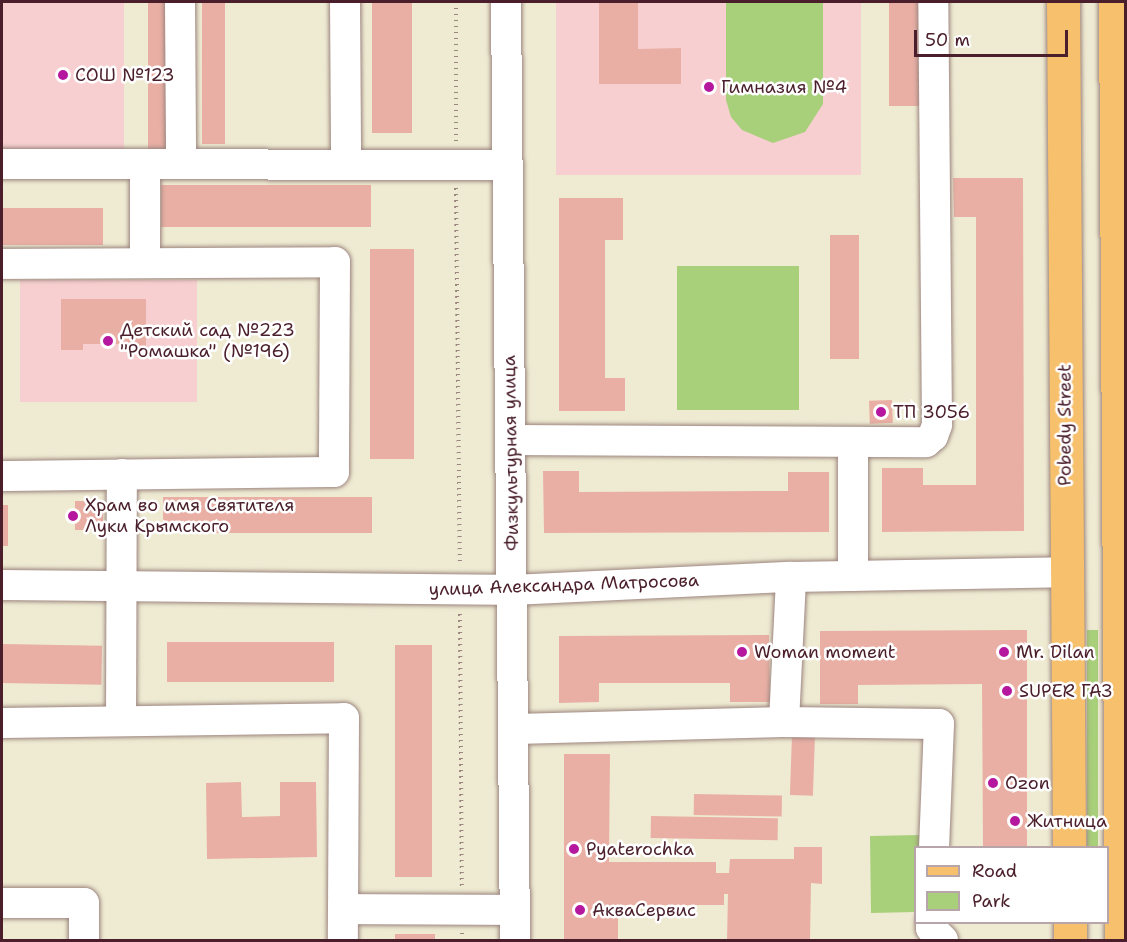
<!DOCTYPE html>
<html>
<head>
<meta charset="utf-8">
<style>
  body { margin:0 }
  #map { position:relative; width:1127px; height:942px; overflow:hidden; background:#efebd3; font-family:"Shantell Sans",sans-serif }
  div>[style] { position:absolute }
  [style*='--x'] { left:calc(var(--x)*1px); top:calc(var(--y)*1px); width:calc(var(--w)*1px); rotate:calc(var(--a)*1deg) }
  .built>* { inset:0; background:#f7cfd0; transform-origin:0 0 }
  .green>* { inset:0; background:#a8cf7a; transform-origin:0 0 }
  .building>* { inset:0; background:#e9afa5; transform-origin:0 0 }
  .path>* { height:4px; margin-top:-2px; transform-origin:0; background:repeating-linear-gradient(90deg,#9c857f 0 1.5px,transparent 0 6px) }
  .roads { filter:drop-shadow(0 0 2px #9c857f) drop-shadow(0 0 2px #9c857f) }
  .minor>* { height:30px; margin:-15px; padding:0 15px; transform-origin:15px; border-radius:15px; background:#fff }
  .major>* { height:33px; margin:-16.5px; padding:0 16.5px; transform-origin:16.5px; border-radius:16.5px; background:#f7c06c }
  .dots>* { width:16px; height:16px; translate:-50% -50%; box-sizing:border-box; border:3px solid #fff; border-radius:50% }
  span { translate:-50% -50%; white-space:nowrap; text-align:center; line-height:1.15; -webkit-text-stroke:5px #fff; paint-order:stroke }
  .poi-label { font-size:18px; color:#4a1f2b }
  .left { translate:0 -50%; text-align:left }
  .street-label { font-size:18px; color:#4a1f2b }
  .frame { position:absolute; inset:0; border:3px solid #4a1f2b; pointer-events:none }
  .legend { position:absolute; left:914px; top:846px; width:195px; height:78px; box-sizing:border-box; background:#fff; border:2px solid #b7a5aa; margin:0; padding:8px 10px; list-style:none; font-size:18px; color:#4a1f2b }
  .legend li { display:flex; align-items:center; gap:12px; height:30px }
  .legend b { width:30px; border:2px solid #b7a5aa }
  .scale { position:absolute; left:914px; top:30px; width:154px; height:27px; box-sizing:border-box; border:3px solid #4a1f2b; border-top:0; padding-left:8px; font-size:18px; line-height:21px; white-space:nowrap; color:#4a1f2b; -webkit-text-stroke:4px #fff; paint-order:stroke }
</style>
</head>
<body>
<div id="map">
  <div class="built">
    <div style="left:2px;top:2px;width:122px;height:147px"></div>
    <div style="left:556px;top:2px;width:305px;height:173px"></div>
    <div style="left:20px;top:280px;width:177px;height:122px"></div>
  </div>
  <div class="green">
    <div style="clip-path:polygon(726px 2px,823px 2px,823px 104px,805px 132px,773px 143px,742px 130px,731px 117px,726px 100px)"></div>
    <div style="left:677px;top:266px;width:122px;height:144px"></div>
    <div style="left:1098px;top:630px;width:217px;height:11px;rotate:90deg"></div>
    <div style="clip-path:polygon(921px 835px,921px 847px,916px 848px,915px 912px,871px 913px,870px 836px)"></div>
  </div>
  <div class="building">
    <div style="left:148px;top:2px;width:23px;height:153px"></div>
    <div style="left:202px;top:2px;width:23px;height:142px"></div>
    <div style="left:372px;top:2px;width:40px;height:131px"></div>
    <div style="clip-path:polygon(599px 2px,638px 2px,638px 49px,681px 48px,681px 84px,599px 84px)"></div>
    <div style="left:889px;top:2px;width:41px;height:104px"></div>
    <div style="clip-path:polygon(953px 178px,1023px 178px,1024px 531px,882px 532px,882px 468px,923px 468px,923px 485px,976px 485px,976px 217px,954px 217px)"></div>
    <div style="left:371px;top:185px;width:42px;height:210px;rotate:90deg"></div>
    <div style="clip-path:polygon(559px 198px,623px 198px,623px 240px,605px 240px,605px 378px,625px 378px,625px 411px,559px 411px)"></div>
    <div style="left:2px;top:208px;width:101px;height:37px"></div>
    <div style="left:859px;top:235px;width:124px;height:29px;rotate:90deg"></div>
    <div style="left:370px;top:249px;width:44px;height:210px"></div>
    <div style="clip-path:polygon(61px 299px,146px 299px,146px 351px,122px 351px,123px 344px,83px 344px,83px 350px,61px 350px)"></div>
    <div style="left:892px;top:400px;width:23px;height:23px;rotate:88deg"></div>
    <div style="clip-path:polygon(543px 471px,579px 471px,579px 492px,788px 491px,788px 472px,829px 472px,829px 532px,544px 533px)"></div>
    <div style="left:372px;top:497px;width:36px;height:209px;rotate:90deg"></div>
    <div style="left:103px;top:501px;width:29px;height:28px;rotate:90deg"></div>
    <div style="left:2px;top:505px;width:6px;height:41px"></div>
    <div style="clip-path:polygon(1027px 630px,1027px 848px,983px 848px,982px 684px,858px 685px,858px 704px,820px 704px,820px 631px)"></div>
    <div style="clip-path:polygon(769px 635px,770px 702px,730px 702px,730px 683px,599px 683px,599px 702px,559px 703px,559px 636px)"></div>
    <div style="left:167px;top:642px;width:167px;height:40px"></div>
    <div style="left:2px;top:644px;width:100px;height:39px;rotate:1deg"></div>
    <div style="left:432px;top:645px;width:232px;height:37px;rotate:90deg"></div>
    <div style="left:792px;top:735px;width:23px;height:60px;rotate:2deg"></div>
    <div style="clip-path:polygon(564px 754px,610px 754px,609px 862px,716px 862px,716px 873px,729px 873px,730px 859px,794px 859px,794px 847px,822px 847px,822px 884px,811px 883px,810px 940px,727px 940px,728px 894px,724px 894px,724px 905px,618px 905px,618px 940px,564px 940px)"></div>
    <div style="clip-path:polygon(241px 782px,242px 817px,280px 816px,280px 782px,316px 782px,317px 857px,207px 859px,206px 783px)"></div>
    <div style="left:694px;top:794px;width:88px;height:21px;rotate:1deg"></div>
    <div style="left:651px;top:816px;width:127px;height:22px;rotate:1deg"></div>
    <div style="left:395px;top:934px;width:40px;height:6px"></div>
  </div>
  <div class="path">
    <div style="--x:456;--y:2;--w:140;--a:90"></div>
    <div style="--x:456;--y:188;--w:377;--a:89.4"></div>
    <div style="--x:460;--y:614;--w:272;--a:89.6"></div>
    <div style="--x:462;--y:940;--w:8;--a:-90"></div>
  </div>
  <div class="roads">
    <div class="minor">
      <div style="--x:180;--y:2;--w:162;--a:89.6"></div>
      <div style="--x:345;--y:2;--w:163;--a:89.6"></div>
      <div style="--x:506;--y:2;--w:938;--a:89.45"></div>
      <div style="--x:2;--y:164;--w:505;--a:0.11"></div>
      <div style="--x:145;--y:263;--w:99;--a:-90"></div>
      <div style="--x:2;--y:264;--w:333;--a:-0.3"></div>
      <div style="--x:335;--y:262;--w:210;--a:90.3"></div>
      <div style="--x:334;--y:472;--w:332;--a:179.3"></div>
      <div style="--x:510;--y:440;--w:416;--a:0.3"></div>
      <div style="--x:926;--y:442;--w:9;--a:-41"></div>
      <div style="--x:933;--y:436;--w:12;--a:-70"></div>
      <div style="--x:937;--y:425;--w:423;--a:-90.5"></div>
      <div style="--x:853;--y:442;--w:134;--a:90"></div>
      <div style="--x:2;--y:585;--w:510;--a:0.56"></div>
      <div style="--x:512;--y:590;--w:279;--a:-2.7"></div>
      <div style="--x:791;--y:577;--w:275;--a:-1"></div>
      <div style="--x:121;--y:721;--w:247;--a:-89.8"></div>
      <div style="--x:784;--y:722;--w:145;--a:-87.2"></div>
      <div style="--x:2;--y:723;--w:342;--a:-0.8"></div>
      <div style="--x:344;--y:718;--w:222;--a:90.3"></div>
      <div style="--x:515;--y:729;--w:269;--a:-1.5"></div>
      <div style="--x:784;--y:722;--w:155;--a:0.7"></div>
      <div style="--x:939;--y:724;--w:124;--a:92.3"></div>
      <div style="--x:2;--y:903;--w:82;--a:0"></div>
      <div style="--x:84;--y:903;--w:37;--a:90"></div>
      <div style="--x:343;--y:909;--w:172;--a:0.3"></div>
      <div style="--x:931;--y:922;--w:6;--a:90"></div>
      <div style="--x:931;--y:928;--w:17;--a:45"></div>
    </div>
    <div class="major">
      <div style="--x:1063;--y:2;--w:846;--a:89.59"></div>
      <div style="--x:1115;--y:2;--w:938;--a:89.63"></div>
      <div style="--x:1070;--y:922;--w:18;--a:90"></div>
    </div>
  </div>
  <div class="dots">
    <div style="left:63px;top:75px;background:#b5179e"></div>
    <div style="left:709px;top:87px;background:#b5179e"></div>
    <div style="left:108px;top:341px;background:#b5179e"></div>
    <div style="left:881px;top:412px;background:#b5179e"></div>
    <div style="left:73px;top:516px;background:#b5179e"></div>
    <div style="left:742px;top:652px;background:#b5179e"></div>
    <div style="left:1004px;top:652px;background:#b5179e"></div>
    <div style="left:1007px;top:691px;background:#b5179e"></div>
    <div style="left:993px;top:783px;background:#b5179e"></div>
    <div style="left:1015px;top:821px;background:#b5179e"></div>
    <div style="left:574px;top:849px;background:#b5179e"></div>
    <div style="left:580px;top:910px;background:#b5179e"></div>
  </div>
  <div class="poi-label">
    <span class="left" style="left:75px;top:75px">СОШ №123</span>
    <span class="left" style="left:721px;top:87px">Гимназия №4</span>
    <span class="left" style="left:120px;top:341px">Детский сад №223<br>"Ромашка" (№196)</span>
    <span class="left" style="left:893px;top:412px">ТП 3056</span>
    <span class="left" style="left:85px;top:516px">Храм во имя Святителя<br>Луки Крымского</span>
    <span class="left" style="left:754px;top:652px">Woman moment</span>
    <span class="left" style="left:1016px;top:652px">Mr. Dilan</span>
    <span class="left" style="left:1019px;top:691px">SUPER ГАЗ</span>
    <span class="left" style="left:1005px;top:783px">Ozon</span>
    <span class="left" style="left:1027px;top:821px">Житница</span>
    <span class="left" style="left:586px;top:849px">Pyaterochka</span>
    <span class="left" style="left:592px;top:910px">АкваСервис</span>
  </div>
  <div class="street-label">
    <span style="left:1065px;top:425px;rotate:-90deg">Pobedy Street</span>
    <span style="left:511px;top:453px;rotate:-91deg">Физкультурная улица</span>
    <span style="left:564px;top:585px;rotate:-2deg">улица Александра Матросова</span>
  </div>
  <div class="frame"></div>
  <ul class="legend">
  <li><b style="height:8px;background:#f7c06c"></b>Road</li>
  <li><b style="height:16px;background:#a8cf7a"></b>Park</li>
  </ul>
  <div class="scale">50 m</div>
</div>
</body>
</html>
